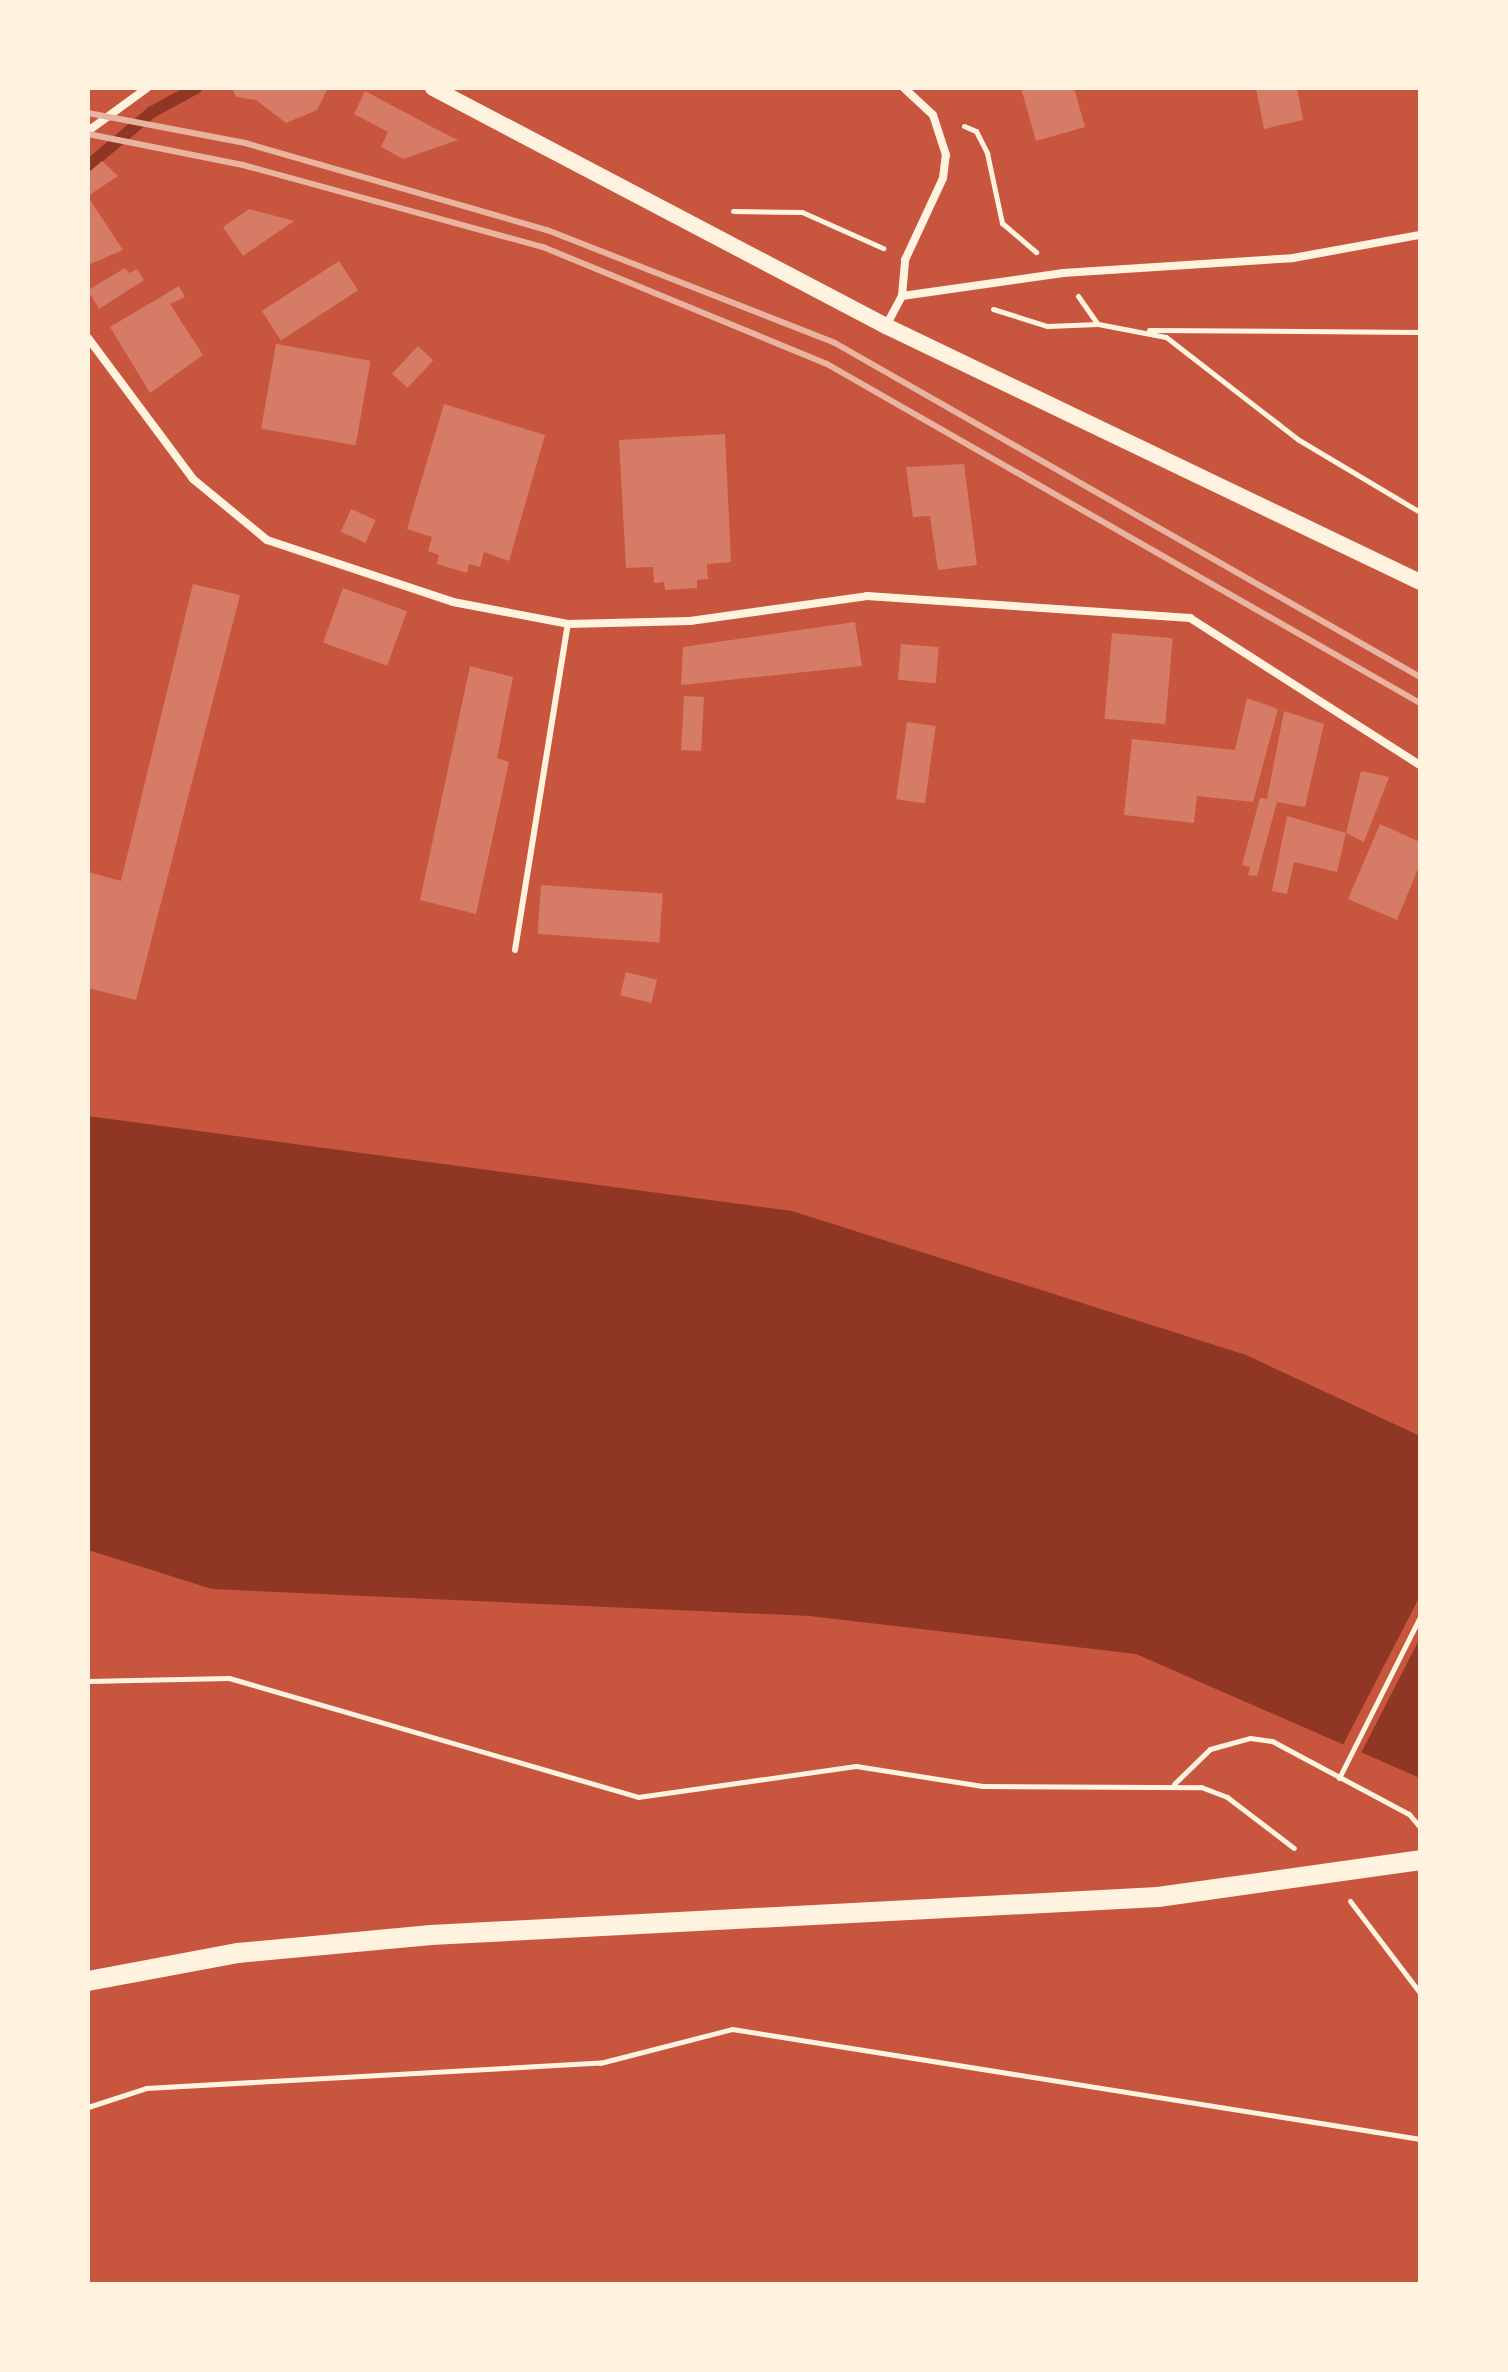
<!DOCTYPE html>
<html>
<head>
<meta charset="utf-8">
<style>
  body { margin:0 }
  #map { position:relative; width:1508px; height:2372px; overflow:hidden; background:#c8553d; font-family:"Roboto Serif",serif }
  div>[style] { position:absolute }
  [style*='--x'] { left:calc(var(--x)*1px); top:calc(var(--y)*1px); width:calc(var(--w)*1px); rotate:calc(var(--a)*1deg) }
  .water>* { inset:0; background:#8f3625 }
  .pier>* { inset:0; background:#c8553d }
  .stream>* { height:12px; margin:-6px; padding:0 6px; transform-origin:6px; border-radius:6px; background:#8f3625 }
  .building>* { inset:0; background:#d67c66; transform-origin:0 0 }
  .path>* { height:5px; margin:-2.5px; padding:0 2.5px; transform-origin:2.5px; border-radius:2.5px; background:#fff3e0 }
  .service>* { height:6px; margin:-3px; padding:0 3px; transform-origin:3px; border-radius:3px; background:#fff3e0 }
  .minor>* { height:8px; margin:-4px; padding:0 4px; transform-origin:4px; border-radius:4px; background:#fff3e0 }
  .secondary>* { height:16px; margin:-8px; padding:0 8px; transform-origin:8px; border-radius:8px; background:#fff3e0 }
  .primary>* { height:20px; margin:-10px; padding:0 10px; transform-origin:10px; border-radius:10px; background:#fff3e0 }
  .rail>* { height:6px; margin:-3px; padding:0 3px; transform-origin:3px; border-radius:3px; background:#e9b49f }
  span { translate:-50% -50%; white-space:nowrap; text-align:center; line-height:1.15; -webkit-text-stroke:6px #fff3e0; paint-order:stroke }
  .frame { position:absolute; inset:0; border:90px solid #fff3e0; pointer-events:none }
</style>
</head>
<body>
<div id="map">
  <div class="water">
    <div style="clip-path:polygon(88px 1116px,792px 1211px,1246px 1355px,1420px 1436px,1420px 1778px,1136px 1654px,809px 1616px,212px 1589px,88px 1550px)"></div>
  </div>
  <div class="pier">
    <div style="clip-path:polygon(1420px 1596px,1420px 1638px,1360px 1755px,1342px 1747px)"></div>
  </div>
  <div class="stream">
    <div style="--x:88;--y:166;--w:84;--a:-40.2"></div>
    <div style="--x:152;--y:112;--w:50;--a:-28.6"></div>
  </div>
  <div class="building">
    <div style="clip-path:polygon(237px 88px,328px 88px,317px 110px,286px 123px,256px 100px,236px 97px,233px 90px)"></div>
    <div style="clip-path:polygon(1021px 88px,1074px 88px,1085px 127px,1036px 141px)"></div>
    <div style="clip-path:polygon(1256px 88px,1297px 88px,1303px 120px,1264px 129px)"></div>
    <div style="clip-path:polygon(365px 91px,434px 128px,458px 140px,403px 159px,381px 147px,388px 132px,354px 114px)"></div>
    <div style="clip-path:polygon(102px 161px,118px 176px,88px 196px,88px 173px)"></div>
    <div style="clip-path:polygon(88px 197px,123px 250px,88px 265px)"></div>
    <div style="clip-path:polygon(249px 209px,294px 221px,243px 256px,223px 227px)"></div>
    <div style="left:339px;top:261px;width:35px;height:92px;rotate:57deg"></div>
    <div style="clip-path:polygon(125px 268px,129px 273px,137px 269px,144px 280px,99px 309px,88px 290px)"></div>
    <div style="clip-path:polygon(179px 286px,185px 297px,170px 304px,203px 355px,150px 393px,110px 327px)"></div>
    <div style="left:276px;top:344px;width:96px;height:86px;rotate:10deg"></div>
    <div style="left:418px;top:346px;width:21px;height:38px;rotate:43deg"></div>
    <div style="clip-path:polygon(444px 404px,545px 435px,509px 561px,484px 552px,480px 567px,469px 564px,467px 573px,437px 564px,439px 555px,428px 551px,432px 537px,407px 529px)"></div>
    <div style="clip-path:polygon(725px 434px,731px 562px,707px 564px,708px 579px,697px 580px,697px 588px,665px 590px,664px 582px,654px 583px,653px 567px,626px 568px,619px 440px)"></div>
    <div style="clip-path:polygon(964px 464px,977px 565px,938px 570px,930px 516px,913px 517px,906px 467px)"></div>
    <div style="left:351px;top:509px;width:27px;height:25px;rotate:24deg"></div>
    <div style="clip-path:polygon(193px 584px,240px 595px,136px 1000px,88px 988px,88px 872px,121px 881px)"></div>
    <div style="left:343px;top:588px;width:68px;height:58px;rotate:20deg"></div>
    <div style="clip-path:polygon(855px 622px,862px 666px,681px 685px,683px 647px)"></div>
    <div style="left:1112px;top:633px;width:61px;height:86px;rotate:5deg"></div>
    <div style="left:901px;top:644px;width:38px;height:36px;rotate:5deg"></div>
    <div style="clip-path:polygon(470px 666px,513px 677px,497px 758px,509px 762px,476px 914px,420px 900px)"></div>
    <div style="left:684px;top:696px;width:20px;height:54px;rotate:3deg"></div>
    <div style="clip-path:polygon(1247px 698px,1278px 709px,1253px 802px,1197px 796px,1194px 823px,1124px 815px,1132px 739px,1235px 750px)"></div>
    <div style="clip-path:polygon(1284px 711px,1324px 724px,1305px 807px,1277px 802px,1257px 876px,1248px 875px,1250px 867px,1242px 865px,1260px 798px,1267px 799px)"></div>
    <div style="left:907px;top:722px;width:29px;height:78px;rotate:8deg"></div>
    <div style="clip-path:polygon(1361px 771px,1389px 777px,1364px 842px,1346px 833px)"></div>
    <div style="clip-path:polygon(1287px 816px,1346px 833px,1337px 872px,1294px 862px,1287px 894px,1272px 891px)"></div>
    <div style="clip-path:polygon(1380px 824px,1420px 842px,1420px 864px,1397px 920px,1348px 899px)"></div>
    <div style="left:541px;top:885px;width:122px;height:49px;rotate:4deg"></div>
    <div style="left:626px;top:972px;width:32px;height:24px;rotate:14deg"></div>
  </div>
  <div class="path">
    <div style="--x:964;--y:126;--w:13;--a:23"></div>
    <div style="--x:976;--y:131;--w:25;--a:63"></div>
    <div style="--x:987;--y:153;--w:72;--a:77.9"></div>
    <div style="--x:1002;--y:223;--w:45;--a:40.5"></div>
    <div style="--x:733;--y:211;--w:69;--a:0.8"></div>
    <div style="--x:802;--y:212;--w:89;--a:24"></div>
    <div style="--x:1078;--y:296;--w:33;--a:55"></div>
    <div style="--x:993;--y:309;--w:57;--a:17.5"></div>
    <div style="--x:1047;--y:326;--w:51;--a:-2.2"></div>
    <div style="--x:1098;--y:324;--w:69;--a:10.8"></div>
    <div style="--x:1166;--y:337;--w:168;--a:37.8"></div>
    <div style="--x:1299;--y:440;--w:141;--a:30.8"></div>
    <div style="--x:1149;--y:330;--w:271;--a:0.4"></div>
    <div style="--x:88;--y:1681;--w:141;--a:-1.2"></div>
    <div style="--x:229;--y:1678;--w:426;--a:16.2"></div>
    <div style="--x:638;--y:1797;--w:220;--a:-8.1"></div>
    <div style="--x:856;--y:1766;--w:128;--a:9"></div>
    <div style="--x:982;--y:1786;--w:219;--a:0.3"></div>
    <div style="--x:1201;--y:1787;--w:28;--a:21"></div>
    <div style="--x:1227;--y:1797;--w:84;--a:37.3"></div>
    <div style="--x:1339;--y:1778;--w:180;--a:-63.3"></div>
    <div style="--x:1174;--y:1784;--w:50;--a:-44.2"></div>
    <div style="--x:1210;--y:1749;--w:41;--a:-15.4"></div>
    <div style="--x:1250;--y:1738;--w:22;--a:8"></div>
    <div style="--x:1272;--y:1741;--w:155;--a:28.1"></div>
    <div style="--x:1409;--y:1814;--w:17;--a:50"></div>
    <div style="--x:1350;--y:1901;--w:116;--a:52.7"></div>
    <div style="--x:88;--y:2107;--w:61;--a:-18.1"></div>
    <div style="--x:146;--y:2088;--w:455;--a:-3.2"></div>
    <div style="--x:600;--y:2063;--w:136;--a:-14.4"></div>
    <div style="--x:732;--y:2029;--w:697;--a:9.08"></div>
  </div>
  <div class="service">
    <div style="--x:515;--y:950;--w:330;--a:-80.8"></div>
  </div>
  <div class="minor">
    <div style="--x:88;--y:131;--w:73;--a:-36.1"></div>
    <div style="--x:902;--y:296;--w:163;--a:-8.1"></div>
    <div style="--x:1063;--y:273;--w:230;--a:-3.7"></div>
    <div style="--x:1293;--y:258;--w:129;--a:-10.3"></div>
    <div style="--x:886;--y:326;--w:34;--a:-62"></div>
    <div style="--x:902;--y:296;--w:36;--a:-85"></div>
    <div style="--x:905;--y:260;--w:90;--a:-65.1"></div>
    <div style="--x:943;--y:178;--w:23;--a:-83"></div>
    <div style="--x:946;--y:155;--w:42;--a:-108"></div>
    <div style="--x:933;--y:115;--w:40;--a:-137"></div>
    <div style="--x:88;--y:338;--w:176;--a:53.3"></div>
    <div style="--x:193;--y:479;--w:96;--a:39.5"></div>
    <div style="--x:267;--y:540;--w:196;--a:18.4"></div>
    <div style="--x:453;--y:602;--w:117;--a:10.8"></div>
    <div style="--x:568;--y:624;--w:122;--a:-1.4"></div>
    <div style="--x:690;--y:621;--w:179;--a:-8"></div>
    <div style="--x:867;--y:596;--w:324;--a:3.9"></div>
    <div style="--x:1190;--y:618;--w:273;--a:32.6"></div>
  </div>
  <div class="secondary">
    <div style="--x:433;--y:88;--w:512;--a:27.72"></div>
    <div style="--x:886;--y:326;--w:592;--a:25.61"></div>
  </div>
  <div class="primary">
    <div style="--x:88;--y:1981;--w:153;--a:-10.6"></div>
    <div style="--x:238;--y:1953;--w:194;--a:-5.3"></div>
    <div style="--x:431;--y:1935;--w:728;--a:-2.99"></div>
    <div style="--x:1158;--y:1897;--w:265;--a:-8"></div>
  </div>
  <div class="rail">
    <div style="--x:88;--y:113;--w:160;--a:10.8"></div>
    <div style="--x:245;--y:143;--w:314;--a:16.1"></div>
    <div style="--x:547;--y:230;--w:309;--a:21.4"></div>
    <div style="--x:835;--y:343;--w:674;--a:29.72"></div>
    <div style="--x:88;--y:134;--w:158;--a:11.3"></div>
    <div style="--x:243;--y:165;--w:311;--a:15.3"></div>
    <div style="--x:543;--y:247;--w:307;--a:22.4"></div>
    <div style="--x:827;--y:364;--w:683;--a:29.76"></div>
  </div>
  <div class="frame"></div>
</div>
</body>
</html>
